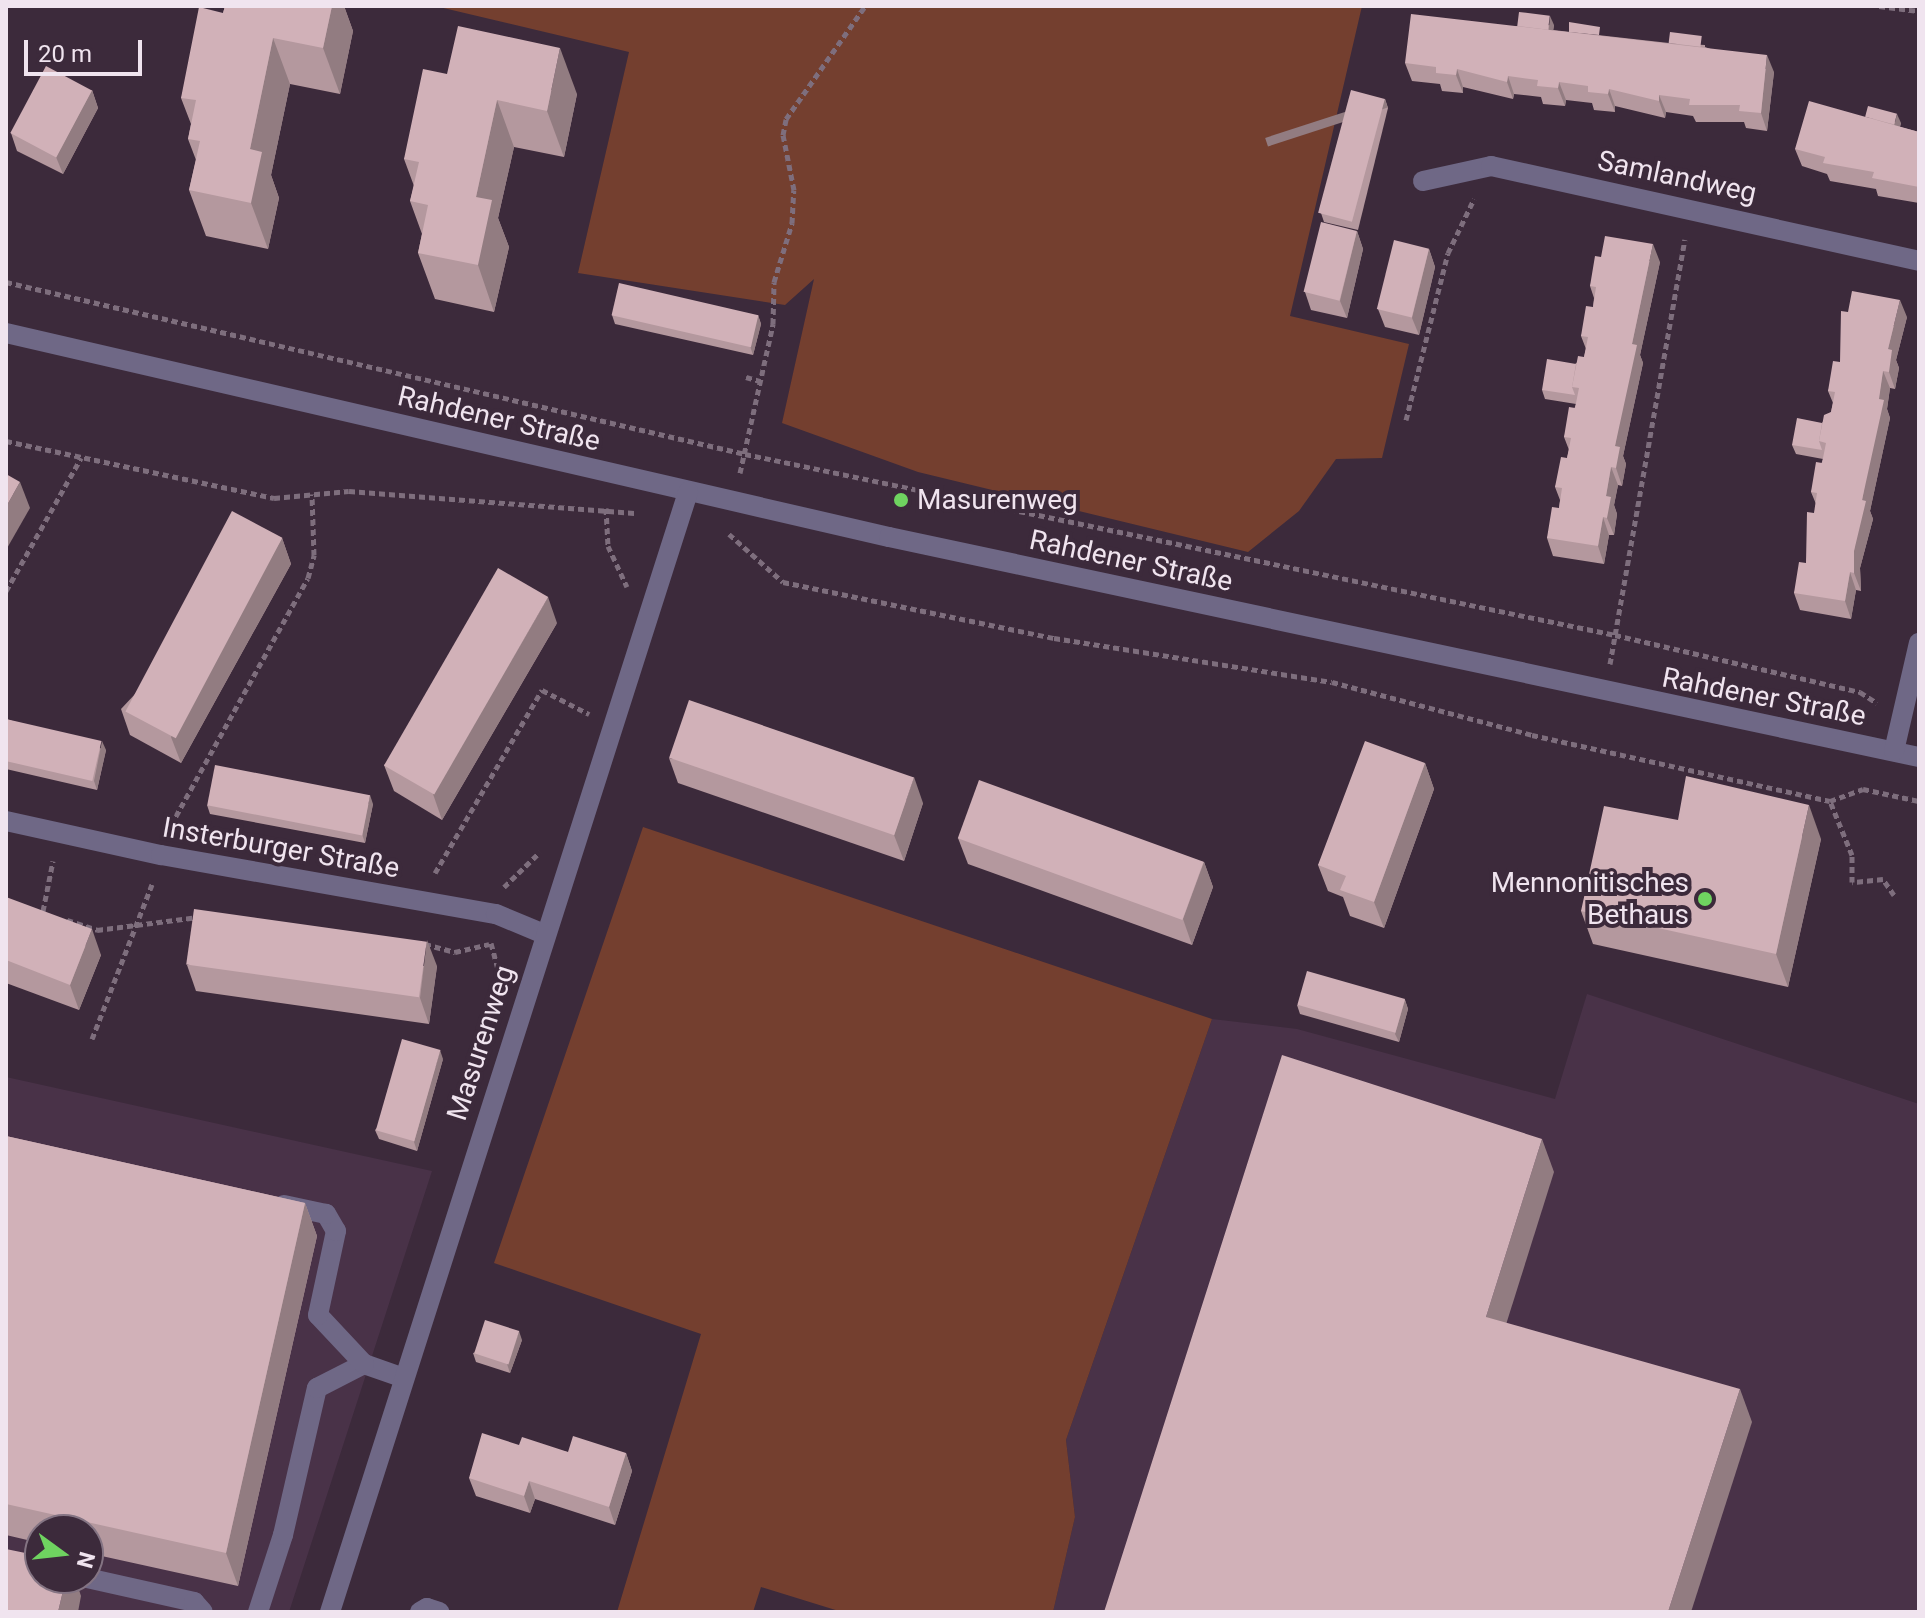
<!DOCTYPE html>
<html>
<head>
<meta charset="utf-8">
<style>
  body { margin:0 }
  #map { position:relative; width:1925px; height:1618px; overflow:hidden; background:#3c2a3b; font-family:Roboto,sans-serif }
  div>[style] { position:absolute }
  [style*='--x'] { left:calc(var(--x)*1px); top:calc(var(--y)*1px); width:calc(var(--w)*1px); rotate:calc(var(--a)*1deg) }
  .built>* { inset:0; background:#493248 }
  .green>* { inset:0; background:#743f2f }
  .path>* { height:5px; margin-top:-2.5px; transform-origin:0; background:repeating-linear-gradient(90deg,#7e6e7d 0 6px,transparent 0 10px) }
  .lane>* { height:20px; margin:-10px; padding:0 10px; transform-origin:10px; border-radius:10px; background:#6f6886 }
  .street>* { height:20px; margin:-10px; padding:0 10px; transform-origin:10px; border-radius:10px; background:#6f6886 }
  .wall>* { inset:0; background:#b4989e }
  .shaded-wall>* { inset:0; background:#927c81; transform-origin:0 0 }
  .building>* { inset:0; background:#d1b1b8; transform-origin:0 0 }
  .dots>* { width:22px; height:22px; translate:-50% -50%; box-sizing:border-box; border:4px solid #3c2a3b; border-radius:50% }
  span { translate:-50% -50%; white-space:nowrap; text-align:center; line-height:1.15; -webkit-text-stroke:8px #3c2a3b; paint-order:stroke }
  .street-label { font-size:28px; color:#f0e4ef }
  .poi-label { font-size:28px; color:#f0e4ef }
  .left { translate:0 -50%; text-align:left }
  .right { translate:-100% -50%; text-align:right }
  .frame { position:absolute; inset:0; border:8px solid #f0e4ef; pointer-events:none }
  .north { position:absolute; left:24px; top:1514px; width:80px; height:80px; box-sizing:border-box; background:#3c2a3b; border:2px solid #847483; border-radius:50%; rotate:105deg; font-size:22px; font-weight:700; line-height:32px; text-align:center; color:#f0e4ef }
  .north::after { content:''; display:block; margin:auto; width:28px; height:36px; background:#6fd360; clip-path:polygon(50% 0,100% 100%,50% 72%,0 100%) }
  .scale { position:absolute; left:24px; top:40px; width:118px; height:36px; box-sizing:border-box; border:4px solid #f0e4ef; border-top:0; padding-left:10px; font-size:24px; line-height:28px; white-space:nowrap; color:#f0e4ef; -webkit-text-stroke:6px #3c2a3b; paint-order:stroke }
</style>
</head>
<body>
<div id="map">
  <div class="built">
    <div style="clip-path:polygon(1587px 994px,1919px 1104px,1919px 1612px,1053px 1612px,1075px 1517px,1066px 1440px,1212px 1019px,1297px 1029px,1555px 1099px)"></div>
    <div style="clip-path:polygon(evenodd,6px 1077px,432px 1171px,289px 1612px,6px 1612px,6px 1077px,40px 1530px,88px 1530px,88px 1578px,40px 1578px,40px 1530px)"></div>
  </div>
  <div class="green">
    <div style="clip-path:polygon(435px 6px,1362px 6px,1290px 316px,1409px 344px,1382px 458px,1336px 459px,1299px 511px,1248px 552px,918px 472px,782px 423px,814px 279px,785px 305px,578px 273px,629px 52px)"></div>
    <div style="clip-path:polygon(643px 827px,1212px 1019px,1066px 1440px,1075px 1517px,1053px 1612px,842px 1612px,761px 1587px,753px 1612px,617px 1612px,701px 1334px,494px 1263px)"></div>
  </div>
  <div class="path">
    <div style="--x:1879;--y:6;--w:40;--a:7.1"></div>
    <div style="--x:6;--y:282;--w:759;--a:13.1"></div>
    <div style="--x:745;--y:454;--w:889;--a:11.75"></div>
    <div style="--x:1615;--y:635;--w:252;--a:13.1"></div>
    <div style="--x:1860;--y:692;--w:20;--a:33"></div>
    <div style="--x:746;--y:377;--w:15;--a:16"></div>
    <div style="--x:1406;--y:420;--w:172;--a:-75.9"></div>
    <div style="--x:1448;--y:253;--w:60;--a:-64.3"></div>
    <div style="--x:6;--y:441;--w:274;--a:12"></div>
    <div style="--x:274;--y:498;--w:75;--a:-5.3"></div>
    <div style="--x:349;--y:491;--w:286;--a:4.4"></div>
    <div style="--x:740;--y:473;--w:153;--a:-77.5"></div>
    <div style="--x:773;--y:324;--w:42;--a:-88.6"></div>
    <div style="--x:774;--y:282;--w:62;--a:-73"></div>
    <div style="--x:792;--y:223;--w:33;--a:-87"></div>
    <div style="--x:794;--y:190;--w:56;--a:-101.3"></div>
    <div style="--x:783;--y:135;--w:16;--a:-79"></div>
    <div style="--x:786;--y:119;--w:138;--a:-55"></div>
    <div style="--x:606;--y:508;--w:38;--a:87"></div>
    <div style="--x:608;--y:546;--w:45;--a:65.1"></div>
    <div style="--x:729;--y:534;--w:72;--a:41.6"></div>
    <div style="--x:783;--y:582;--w:277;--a:11.7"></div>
    <div style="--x:1054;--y:638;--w:281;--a:9"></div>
    <div style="--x:1332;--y:682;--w:207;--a:14.8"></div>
    <div style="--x:1532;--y:735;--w:305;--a:12.5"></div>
    <div style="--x:6;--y:591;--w:153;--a:-60.6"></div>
    <div style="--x:1610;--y:664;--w:431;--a:-80"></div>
    <div style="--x:171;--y:825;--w:282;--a:-61"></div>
    <div style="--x:308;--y:578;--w:24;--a:-75"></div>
    <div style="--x:314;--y:555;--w:61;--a:-91.9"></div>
    <div style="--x:435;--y:873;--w:212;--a:-59.7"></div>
    <div style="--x:542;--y:690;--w:53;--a:27.1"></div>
    <div style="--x:504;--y:887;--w:50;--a:-44.2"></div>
    <div style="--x:1894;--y:895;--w:19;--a:-125"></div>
    <div style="--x:1883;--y:879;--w:31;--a:174"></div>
    <div style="--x:1852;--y:882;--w:27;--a:-90"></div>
    <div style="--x:1852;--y:855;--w:58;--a:-112.2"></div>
    <div style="--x:1830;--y:801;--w:35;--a:-20"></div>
    <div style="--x:1863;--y:789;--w:57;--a:12.1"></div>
    <div style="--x:43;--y:911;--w:51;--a:-78.7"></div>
    <div style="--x:67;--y:920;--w:32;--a:18"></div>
    <div style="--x:97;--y:930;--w:102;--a:-7.3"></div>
    <div style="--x:491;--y:943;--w:34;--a:75"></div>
    <div style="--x:425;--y:944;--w:31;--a:15"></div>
    <div style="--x:455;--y:952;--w:35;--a:-13"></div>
    <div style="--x:92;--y:1039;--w:166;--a:-68.8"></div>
  </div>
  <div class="lane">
    <div style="--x:364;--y:1364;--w:42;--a:19.3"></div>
    <div style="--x:87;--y:1578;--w:110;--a:12.6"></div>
    <div style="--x:194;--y:1602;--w:13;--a:48"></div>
    <div style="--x:258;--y:1612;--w:81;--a:-72"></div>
    <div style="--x:283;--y:1535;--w:151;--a:-77"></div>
    <div style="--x:317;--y:1388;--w:53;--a:-27.1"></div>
    <div style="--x:364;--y:1364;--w:67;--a:-133.2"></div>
    <div style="--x:318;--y:1315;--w:86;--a:-77.9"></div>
    <div style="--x:336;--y:1231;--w:20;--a:-120"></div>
    <div style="--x:326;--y:1214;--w:43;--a:-167.9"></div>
    <div style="--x:420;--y:1612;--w:8;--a:-30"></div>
    <div style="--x:427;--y:1608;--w:13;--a:18"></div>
  </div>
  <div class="street">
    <div style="--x:1423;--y:181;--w:70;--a:-12.4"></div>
    <div style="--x:1491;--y:166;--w:438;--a:12.5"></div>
    <div style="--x:6;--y:333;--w:906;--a:13.01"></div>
    <div style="--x:889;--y:537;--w:1053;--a:12.06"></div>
    <div style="--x:1894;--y:751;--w:111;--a:-77"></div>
    <div style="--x:6;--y:821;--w:159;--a:12.4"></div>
    <div style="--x:161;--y:855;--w:340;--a:10"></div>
    <div style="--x:496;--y:914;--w:52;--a:22.6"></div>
    <div style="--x:330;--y:1612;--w:1176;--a:-72.27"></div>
  </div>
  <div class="wall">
    <div style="clip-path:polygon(225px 6px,344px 6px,353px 31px,340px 94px,290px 84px,271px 175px,279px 198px,268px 249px,206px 236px,189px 190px,196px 160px,188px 139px,191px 124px,181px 98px,223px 13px)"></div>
    <div style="clip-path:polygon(1554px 25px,1553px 30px,1669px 43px,1705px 45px,1705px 47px,1774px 72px,1767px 131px,1746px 128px,1744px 122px,1696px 122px,1693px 116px,1666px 112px,1665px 118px,1615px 106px,1615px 112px,1594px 110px,1592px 103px,1566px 100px,1565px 106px,1543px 104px,1541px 97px,1514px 94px,1513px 99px,1463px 87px,1463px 93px,1442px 91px,1440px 84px,1412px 81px,1405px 63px,1517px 26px)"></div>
    <div style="clip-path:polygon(447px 74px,577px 94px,564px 157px,514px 147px,498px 218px,509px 247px,494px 312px,435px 299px,418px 253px,422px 234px,410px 201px,414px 186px,404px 159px)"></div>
    <div style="clip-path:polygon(92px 90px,98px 108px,63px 174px,17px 151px,11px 133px)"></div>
    <div style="clip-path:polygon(1385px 99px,1388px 108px,1358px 230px,1324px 222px,1321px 213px)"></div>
    <div style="clip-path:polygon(1865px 117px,1901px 123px,1900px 127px,1919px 132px,1919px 203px,1878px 196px,1876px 189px,1830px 181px,1827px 174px,1802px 166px,1795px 149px)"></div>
    <div style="clip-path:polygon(1357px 231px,1363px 249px,1347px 318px,1311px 310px,1305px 292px)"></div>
    <div style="clip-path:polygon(1429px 249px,1435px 267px,1419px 335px,1385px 327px,1378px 309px)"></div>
    <div style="clip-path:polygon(1601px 257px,1660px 262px,1640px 355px,1643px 363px,1623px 456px,1626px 464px,1622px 486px,1618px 485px,1614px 505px,1617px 514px,1614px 535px,1609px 535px,1604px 564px,1553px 556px,1547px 538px,1559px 508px,1560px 500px,1555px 487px,1567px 458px,1569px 450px,1564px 437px,1576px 404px,1545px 399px,1542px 390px,1584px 357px,1586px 349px,1581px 336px,1593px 307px,1594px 298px,1590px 286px)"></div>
    <div style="clip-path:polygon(612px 315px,758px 315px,761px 324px,753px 355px,615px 324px)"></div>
    <div style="clip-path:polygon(1907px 317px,1896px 360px,1899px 368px,1895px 389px,1890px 388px,1887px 409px,1890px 418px,1870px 511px,1873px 519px,1860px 568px,1861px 591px,1856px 590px,1851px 619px,1800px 610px,1794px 593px,1806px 563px,1816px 504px,1811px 492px,1823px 459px,1796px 454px,1792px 445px,1822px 423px,1831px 412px,1833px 403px,1828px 391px,1840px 362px)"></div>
    <div style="clip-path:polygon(282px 538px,291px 564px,181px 763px,130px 735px,121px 709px)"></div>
    <div style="clip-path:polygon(557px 623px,442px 820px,394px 791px,384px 765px)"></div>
    <div style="clip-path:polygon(6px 719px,106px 750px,97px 790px,6px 769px)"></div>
    <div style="clip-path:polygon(669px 758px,923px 803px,904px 861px,678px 783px)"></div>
    <div style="clip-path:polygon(1425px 763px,1434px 789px,1384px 928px,1350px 916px,1343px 897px,1328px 891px,1318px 865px)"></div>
    <div style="clip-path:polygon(373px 804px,365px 843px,210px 814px,207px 805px)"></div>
    <div style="clip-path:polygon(1678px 820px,1821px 839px,1788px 987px,1593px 944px,1581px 911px)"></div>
    <div style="clip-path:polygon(958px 838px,1204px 862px,1213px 887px,1192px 945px,968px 864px)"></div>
    <div style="clip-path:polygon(6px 897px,101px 955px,79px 1010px,6px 983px)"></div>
    <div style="clip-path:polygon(187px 965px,437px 966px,429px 1024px,196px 991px)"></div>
    <div style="clip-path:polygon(1405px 1000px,1408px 1009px,1399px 1042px,1300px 1014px,1297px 1005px)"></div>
    <div style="clip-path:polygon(443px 1059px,417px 1151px,379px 1139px,375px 1130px)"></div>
    <div style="clip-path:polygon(6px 1136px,305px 1203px,317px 1236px,238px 1586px,88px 1553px,88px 1530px,40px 1530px,40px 1543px,6px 1535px)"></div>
    <div style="clip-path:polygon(522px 1340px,510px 1373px,476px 1362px,473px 1353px)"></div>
    <div style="clip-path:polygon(519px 1445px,568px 1452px,626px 1453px,632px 1471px,615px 1525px,535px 1499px,530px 1513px,476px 1496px,469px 1478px)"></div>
  </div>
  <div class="shaded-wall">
    <div style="clip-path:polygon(332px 6px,344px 6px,353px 31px,340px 94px,323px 48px)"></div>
    <div style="clip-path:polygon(1550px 16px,1554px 25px,1551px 48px,1548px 39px)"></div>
    <div style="clip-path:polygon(273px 38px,290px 84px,271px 175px,279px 198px,268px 249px,251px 203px,250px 149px)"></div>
    <div style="clip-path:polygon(560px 48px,577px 94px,564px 157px,547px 111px)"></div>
    <div style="clip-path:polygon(1767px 55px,1774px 72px,1767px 131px,1761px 113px)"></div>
    <div style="clip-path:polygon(1457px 69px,1463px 87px,1463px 93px,1456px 75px)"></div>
    <div style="clip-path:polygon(1508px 76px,1514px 94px,1513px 99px,1507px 82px)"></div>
    <div style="clip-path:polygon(1559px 82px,1566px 100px,1565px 106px,1558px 88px)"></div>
    <div style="clip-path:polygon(1609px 89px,1615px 106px,1615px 112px,1608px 94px)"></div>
    <div style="clip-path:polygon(92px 90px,98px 108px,63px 174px,56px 157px)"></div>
    <div style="clip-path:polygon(1659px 95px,1666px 112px,1665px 118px,1659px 101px)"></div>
    <div style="left:1385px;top:99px;width:9px;height:126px;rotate:72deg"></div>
    <div style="clip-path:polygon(497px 100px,514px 147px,498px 218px,509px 247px,494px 312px,478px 265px,476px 197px)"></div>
    <div style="clip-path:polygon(1897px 114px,1901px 123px,1895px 142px,1892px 134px)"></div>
    <div style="clip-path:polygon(1357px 231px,1363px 249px,1347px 318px,1340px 301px)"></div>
    <div style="clip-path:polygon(1653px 244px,1660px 262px,1640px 355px,1643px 363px,1623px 456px,1626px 464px,1622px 486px,1616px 468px,1615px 446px,1632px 344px)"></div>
    <div style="clip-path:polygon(1429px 249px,1435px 267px,1419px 335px,1412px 318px)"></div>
    <div style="clip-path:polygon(1900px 300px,1907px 317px,1896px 360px,1899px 368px,1895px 389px,1889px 372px,1888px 349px)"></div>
    <div style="clip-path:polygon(758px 315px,761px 324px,753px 355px,750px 346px)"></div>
    <div style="clip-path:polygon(1883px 371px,1890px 388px,1887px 409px,1890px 418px,1870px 511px,1873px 519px,1860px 568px,1861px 591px,1854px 573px,1854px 551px)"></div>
    <div style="clip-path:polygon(1611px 467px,1618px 485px,1614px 505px,1617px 514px,1614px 535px,1607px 518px,1606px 496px)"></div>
    <div style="clip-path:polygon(20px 482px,30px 508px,6px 550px,6px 507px)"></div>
    <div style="clip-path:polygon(1603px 517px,1609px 535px,1604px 564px,1598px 546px)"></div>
    <div style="clip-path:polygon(282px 538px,291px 564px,181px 763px,171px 737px)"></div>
    <div style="clip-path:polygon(1850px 572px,1856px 590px,1851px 619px,1845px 601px)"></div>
    <div style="clip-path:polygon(548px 597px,557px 623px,442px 820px,433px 794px)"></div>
    <div style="clip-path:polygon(102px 741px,106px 750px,97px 790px,94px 781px)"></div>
    <div style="clip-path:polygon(1425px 763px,1434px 789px,1384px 928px,1374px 902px)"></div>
    <div style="clip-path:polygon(914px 777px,923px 803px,904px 861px,894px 835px)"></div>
    <div style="clip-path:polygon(370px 795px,373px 804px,365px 843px,362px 834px)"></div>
    <div style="clip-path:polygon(1809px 805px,1821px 839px,1788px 987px,1776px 954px)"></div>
    <div style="clip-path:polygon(1204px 862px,1213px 887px,1192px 945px,1183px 919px)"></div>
    <div style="clip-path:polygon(92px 929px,101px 955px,79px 1010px,70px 985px)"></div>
    <div style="clip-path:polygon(427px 940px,437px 966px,429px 1024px,420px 998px)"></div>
    <div style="clip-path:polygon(1405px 1000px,1408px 1009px,1399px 1042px,1395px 1034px)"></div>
    <div style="clip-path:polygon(440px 1050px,443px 1059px,417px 1151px,414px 1142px)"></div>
    <div style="clip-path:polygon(1542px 1139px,1554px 1172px,1498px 1350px,1486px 1317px)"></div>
    <div style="clip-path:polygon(305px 1203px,317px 1236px,238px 1586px,226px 1553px)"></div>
    <div style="clip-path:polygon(519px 1331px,522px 1340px,510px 1373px,507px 1364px)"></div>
    <div style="clip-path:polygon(1740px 1389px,1752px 1422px,1691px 1612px,1668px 1612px)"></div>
    <div style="clip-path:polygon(626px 1453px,632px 1471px,615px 1525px,609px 1507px)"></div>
    <div style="clip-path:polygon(529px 1481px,535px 1499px,530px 1513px,524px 1496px)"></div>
    <div style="clip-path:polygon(66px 1578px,75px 1578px,81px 1596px,78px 1612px,58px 1612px)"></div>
  </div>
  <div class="building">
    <div style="clip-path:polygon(225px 6px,332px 6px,323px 48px,273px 38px,250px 149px,262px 152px,251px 203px,189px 190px,200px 141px,188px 139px,196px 100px,181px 98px,199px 7px,223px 13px)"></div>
    <div style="left:1519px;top:12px;width:31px;height:14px;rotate:7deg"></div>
    <div style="clip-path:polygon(1411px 14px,1767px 55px,1761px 113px,1739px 111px,1740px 105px,1689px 105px,1690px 99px,1659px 95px,1659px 101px,1609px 89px,1608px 94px,1588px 92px,1588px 86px,1559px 82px,1558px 88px,1537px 86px,1538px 80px,1508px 76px,1507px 82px,1457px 69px,1456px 75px,1436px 73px,1436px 67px,1405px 63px)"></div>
    <div style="clip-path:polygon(1569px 22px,1600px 27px,1599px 35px,1569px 32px)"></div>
    <div style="clip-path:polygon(458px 26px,560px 48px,547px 111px,497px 100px,476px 197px,492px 200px,478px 265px,418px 253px,428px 205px,410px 201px,419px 162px,404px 159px,423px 69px,447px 74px)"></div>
    <div style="left:1670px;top:32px;width:32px;height:11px;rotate:7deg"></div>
    <div style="left:46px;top:66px;width:52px;height:76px;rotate:28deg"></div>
    <div style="left:1351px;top:90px;width:35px;height:127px;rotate:15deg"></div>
    <div style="clip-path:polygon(1809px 101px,1919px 132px,1919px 187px,1872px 178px,1874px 172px,1823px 163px,1825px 157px,1795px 149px)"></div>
    <div style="left:1868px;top:106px;width:30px;height:11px;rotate:15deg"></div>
    <div style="left:1321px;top:222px;width:37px;height:72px;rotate:14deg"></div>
    <div style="clip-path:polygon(1605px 236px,1653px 244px,1632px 344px,1637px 345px,1615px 446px,1620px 447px,1616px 468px,1611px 467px,1606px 496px,1611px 497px,1607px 518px,1603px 517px,1598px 546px,1547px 538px,1552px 507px,1559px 508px,1562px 488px,1555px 487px,1561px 457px,1567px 458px,1571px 438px,1564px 437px,1569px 407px,1575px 408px,1579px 388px,1572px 387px,1578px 356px,1584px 357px,1588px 337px,1581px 336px,1586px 306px,1593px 307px,1596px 287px,1590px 286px,1595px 256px,1601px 257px)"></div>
    <div style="left:1394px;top:240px;width:36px;height:71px;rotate:14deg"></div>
    <div style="left:619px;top:283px;width:143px;height:33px;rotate:13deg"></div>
    <div style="clip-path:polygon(1852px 291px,1900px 300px,1888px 349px,1892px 350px,1889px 372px,1883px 371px,1879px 399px,1884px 400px,1862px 500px,1866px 501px,1854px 551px,1854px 573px,1850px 572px,1845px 601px,1794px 593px,1799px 562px,1806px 563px,1807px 512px,1814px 513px,1817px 493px,1811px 492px,1816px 462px,1822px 463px,1826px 443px,1819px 441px,1824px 415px,1831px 412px,1835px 392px,1828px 391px,1833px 361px,1840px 362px,1841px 311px,1848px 312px)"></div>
    <div style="clip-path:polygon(1547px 359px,1576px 364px,1572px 387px,1575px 395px,1542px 390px)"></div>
    <div style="clip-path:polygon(1797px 418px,1822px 423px,1819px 441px,1822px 450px,1792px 445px)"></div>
    <div style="clip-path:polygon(6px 474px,20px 482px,6px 507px)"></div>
    <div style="left:232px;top:511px;width:57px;height:227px;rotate:28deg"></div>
    <div style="left:498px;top:568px;width:58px;height:228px;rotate:30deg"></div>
    <div style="left:689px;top:700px;width:238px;height:61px;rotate:19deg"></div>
    <div style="left:6px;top:719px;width:98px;height:41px;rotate:13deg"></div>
    <div style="clip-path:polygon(1365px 741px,1425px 763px,1374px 902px,1340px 890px,1346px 876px,1318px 865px)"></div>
    <div style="left:215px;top:765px;width:158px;height:41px;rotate:11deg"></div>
    <div style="clip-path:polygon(1686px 776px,1809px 805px,1776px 954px,1581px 911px,1604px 806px,1678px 820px)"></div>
    <div style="left:979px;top:780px;width:239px;height:62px;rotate:20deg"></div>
    <div style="clip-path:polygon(6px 897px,92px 929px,70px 985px,6px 960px)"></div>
    <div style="left:194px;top:909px;width:235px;height:56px;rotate:8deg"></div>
    <div style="left:1307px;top:971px;width:102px;height:35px;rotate:16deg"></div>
    <div style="left:402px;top:1039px;width:40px;height:95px;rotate:16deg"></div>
    <div style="clip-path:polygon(1282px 1055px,1542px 1139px,1486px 1317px,1740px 1389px,1668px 1612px,1104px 1612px)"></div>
    <div style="clip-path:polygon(6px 1136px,305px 1203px,226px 1553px,6px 1504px)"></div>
    <div style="left:485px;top:1320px;width:36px;height:35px;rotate:18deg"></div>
    <div style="clip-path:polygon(482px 1433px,519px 1445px,522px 1437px,568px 1452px,573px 1436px,626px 1453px,609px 1507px,529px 1481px,524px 1496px,469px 1478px)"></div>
    <div style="clip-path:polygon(6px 1549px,40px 1556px,40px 1578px,66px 1578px,58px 1612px,6px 1612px)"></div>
  </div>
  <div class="dots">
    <div style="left:901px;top:500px;background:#6fd360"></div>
    <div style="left:1705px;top:899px;background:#6fd360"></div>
  </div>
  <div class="street-label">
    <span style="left:1677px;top:177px;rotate:12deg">Samlandweg</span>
    <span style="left:499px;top:419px;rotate:13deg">Rahdener Straße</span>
    <span style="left:1131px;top:561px;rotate:12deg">Rahdener Straße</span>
    <span style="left:1764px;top:697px;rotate:11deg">Rahdener Straße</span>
    <span style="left:281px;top:848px;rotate:10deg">Insterburger Straße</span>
    <span style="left:481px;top:1043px;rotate:-72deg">Masurenweg</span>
  </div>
  <div class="poi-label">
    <span class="left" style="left:917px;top:500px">Masurenweg</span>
    <span class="right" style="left:1689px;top:899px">Mennonitisches<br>Bethaus</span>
  </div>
  <div class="frame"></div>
  <div class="north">N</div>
  <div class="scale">20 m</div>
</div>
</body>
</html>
